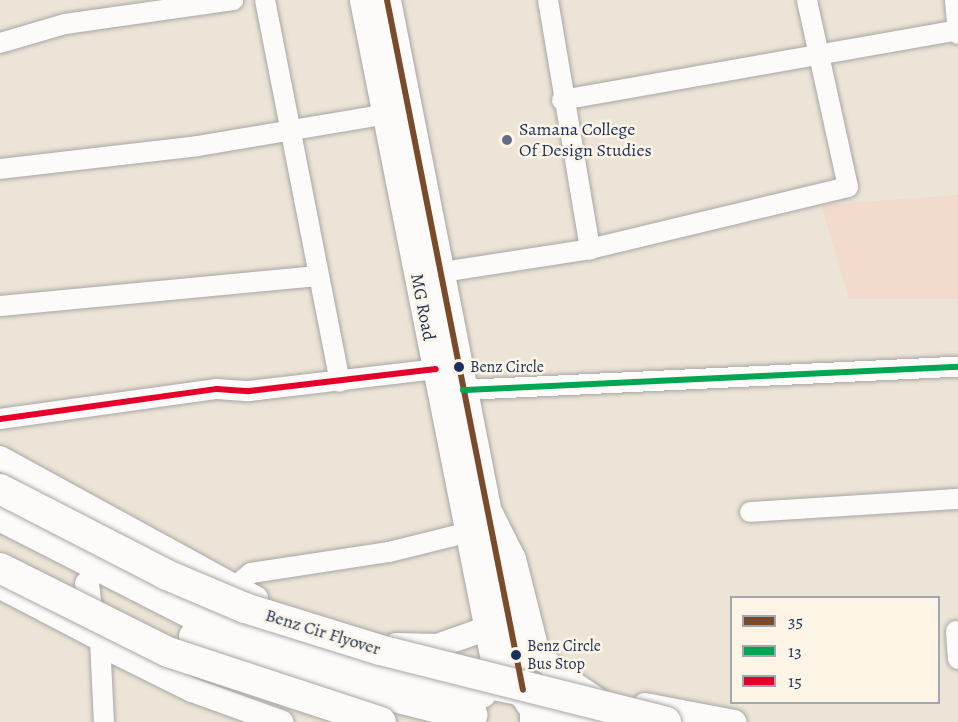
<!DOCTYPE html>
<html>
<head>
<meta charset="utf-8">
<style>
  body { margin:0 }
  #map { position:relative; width:958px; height:722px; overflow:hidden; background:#ece4d6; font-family:Alegreya,serif }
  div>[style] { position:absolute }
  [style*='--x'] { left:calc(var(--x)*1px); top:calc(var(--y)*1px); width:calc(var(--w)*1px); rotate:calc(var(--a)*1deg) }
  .built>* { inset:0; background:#f2dacc }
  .roads { filter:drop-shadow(0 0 2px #a8a6a4) drop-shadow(0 0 2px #a8a6a4) }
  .minor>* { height:20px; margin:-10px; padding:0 10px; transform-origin:10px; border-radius:10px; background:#fcfbf9 }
  .tertiary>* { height:24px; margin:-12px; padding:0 12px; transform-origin:12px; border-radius:12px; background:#fcfbf9 }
  .secondary>* { height:27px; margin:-13.5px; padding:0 13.5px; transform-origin:13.5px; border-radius:13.5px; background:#fcfbf9 }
  .primary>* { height:30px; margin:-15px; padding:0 15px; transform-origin:15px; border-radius:15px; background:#fcfbf9 }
  .trunk>* { height:32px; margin:-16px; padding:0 16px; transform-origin:16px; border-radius:16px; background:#fcfbf9 }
  .bridges { filter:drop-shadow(0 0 2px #a8a6a4) drop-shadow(0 0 2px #a8a6a4) }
  .primary-bridge>* { height:30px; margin:-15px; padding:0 15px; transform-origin:15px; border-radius:15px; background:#fcfbf9 }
  .bus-1>* { height:6px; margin:-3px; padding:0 3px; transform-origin:3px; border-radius:3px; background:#7a4b2a }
  .bus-2>* { height:6px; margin:-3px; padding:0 3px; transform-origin:3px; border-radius:3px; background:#00a651 }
  .bus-3>* { height:6px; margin:-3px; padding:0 3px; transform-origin:3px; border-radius:3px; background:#e4002b }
  .dots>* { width:16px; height:16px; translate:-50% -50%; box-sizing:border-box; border:3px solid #fcf5e5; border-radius:50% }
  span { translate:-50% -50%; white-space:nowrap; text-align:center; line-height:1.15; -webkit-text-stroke:5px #fcf5e5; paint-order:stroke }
  .bus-label { font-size:16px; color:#1b2f5e }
  .left { translate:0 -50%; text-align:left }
  .poi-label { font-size:18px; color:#1b2f5e }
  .street-label { font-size:18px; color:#1b2f5e }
  .legend { position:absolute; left:730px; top:596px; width:210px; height:108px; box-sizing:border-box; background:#fcf5e5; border:2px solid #a2a6af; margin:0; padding:8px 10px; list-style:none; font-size:18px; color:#1b2f5e }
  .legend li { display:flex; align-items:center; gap:12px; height:30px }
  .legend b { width:30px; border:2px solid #a2a6af }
</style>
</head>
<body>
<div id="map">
  <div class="built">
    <div style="clip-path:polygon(958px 195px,958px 299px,849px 299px,821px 205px)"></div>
  </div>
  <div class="roads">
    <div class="minor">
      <div style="--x:265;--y:0;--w:389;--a:78.9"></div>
      <div style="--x:548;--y:0;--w:253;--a:80.4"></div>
      <div style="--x:955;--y:0;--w:34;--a:85"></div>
      <div style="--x:0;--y:43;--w:68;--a:-16.3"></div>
      <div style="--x:65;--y:24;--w:170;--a:-8.1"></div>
      <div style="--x:562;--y:100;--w:401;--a:-10"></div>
      <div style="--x:0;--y:169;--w:199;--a:-6.6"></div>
      <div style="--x:198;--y:146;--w:204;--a:-9.6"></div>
      <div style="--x:442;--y:272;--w:150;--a:-8.8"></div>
      <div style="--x:590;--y:249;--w:265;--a:-13.5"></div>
      <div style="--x:848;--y:187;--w:191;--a:-102.4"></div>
      <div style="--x:0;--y:306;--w:317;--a:-5.4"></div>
      <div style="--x:463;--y:390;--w:496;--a:-2.7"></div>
      <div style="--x:0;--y:419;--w:219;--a:-7.9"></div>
      <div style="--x:217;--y:389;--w:32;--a:4"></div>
      <div style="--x:249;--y:391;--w:188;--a:-6.7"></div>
      <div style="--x:750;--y:512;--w:208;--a:-3.6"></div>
      <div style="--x:233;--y:588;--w:23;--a:-40"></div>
      <div style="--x:251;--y:573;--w:140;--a:-8.7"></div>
      <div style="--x:389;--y:552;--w:83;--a:-13.9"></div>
      <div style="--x:0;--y:589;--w:113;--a:27.5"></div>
      <div style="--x:100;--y:641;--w:81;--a:87.2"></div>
      <div style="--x:956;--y:631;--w:28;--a:86"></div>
    </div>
    <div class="tertiary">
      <div style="--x:0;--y:458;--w:292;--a:28.7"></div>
      <div style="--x:492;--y:515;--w:49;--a:63.4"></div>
      <div style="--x:514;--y:559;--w:94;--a:75.8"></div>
      <div style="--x:537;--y:650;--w:29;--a:49"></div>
      <div style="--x:556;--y:672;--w:50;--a:33.7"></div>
      <div style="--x:87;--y:584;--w:47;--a:82.7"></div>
      <div style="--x:93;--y:631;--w:28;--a:45"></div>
      <div style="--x:113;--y:651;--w:88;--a:26.3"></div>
      <div style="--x:192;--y:690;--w:95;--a:19.8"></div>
      <div style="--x:396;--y:645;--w:41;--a:1.4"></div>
      <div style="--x:437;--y:646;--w:54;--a:-19.4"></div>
      <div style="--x:645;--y:705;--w:91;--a:10.8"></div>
    </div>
    <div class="secondary">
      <div style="--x:363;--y:0;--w:698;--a:78.77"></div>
      <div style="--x:387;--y:0;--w:703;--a:78.85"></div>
    </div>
    <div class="primary">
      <div style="--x:531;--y:699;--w:62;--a:21.6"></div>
    </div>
    <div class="trunk">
      <div style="--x:0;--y:515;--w:233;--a:27"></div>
      <div style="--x:208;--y:621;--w:282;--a:14.6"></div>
      <div style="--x:195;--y:637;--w:101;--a:19.2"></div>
      <div style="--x:290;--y:670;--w:187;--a:14"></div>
      <div style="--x:499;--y:685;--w:25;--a:12"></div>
      <div style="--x:523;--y:690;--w:23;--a:56"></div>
      <div style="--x:536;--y:709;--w:13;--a:90"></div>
    </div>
  </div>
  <div class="bridges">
    <div class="primary-bridge">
      <div style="--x:0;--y:489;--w:188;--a:27.2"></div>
      <div style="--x:167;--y:575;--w:85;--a:22.9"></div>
      <div style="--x:245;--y:608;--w:141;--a:17.3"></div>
      <div style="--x:380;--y:650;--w:295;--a:14.1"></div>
      <div style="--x:0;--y:568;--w:188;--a:26.6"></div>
      <div style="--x:168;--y:652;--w:224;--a:18.2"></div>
    </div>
  </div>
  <div class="bus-1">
    <div style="--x:387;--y:0;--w:703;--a:78.85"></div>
  </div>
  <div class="bus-2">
    <div style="--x:463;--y:390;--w:496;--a:-2.7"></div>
  </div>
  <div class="bus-3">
    <div style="--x:0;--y:419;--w:219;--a:-7.9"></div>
    <div style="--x:217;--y:389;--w:32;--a:4"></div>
    <div style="--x:249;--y:391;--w:188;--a:-6.7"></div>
  </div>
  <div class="dots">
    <div style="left:507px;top:140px;background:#646e88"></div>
    <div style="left:459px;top:367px;background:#1b2f5e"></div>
    <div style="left:516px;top:655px;background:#1b2f5e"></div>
  </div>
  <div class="bus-label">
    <span class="left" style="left:470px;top:367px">Benz Circle</span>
    <span class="left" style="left:527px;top:655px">Benz Circle<br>Bus Stop</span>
  </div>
  <div class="poi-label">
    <span class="left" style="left:519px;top:140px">Samana College<br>Of Design Studies</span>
  </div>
  <div class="street-label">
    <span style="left:423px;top:307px;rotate:79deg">MG Road</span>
    <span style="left:323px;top:632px;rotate:17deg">Benz Cir Flyover</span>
  </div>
  <ul class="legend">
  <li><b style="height:8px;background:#7a4b2a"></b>35</li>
  <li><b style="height:8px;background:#00a651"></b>13</li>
  <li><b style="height:8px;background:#e4002b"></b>15</li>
  </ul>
</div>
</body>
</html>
